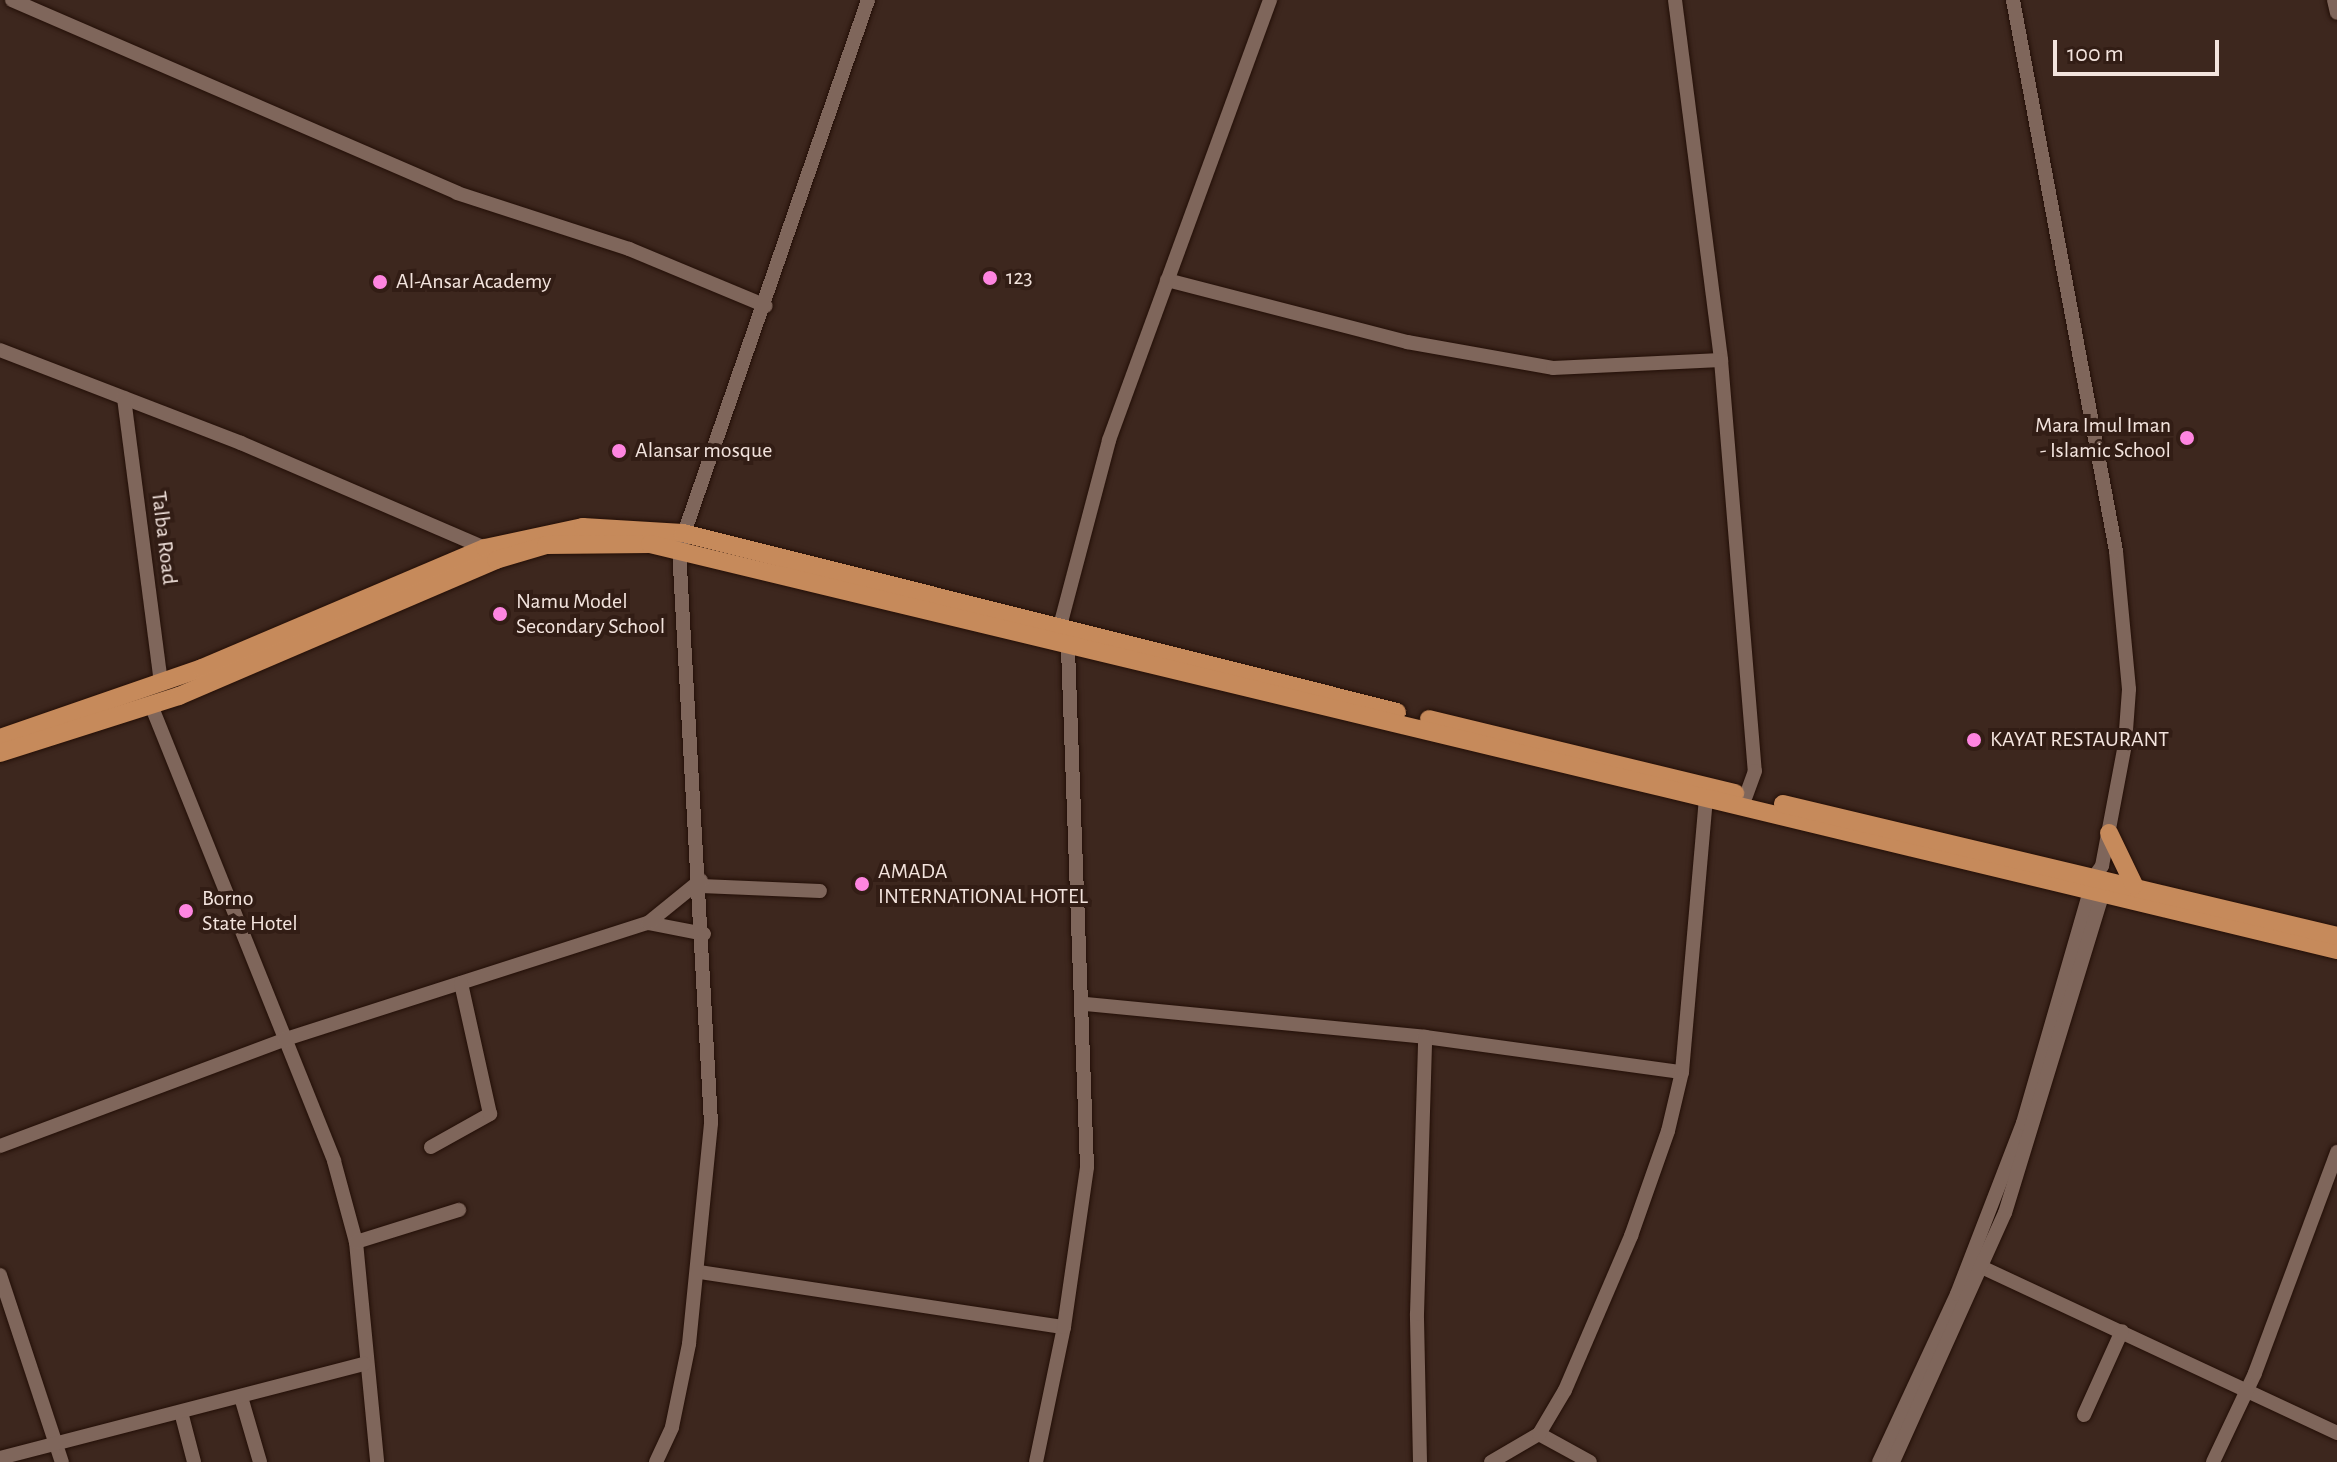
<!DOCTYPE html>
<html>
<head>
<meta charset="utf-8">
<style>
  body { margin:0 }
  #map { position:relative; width:2337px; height:1462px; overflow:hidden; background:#3d271e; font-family:"Alegreya Sans",sans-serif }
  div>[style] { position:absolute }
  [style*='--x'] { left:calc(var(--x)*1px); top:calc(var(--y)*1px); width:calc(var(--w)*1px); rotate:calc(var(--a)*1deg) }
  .roads { filter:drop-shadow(0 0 2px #230f07) drop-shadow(0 0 2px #230f07) }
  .minor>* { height:14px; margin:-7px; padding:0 7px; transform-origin:7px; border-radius:7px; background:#7f665b }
  .major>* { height:18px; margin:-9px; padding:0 9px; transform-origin:9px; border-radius:9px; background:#c68a5b }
  .dots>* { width:22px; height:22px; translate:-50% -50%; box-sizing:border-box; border:4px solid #321d15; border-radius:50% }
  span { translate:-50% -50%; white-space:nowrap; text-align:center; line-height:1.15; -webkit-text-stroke:8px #321d15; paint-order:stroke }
  .poi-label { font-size:22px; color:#f3e4de }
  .left { translate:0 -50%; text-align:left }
  .right { translate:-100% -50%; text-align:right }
  .street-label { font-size:22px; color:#f3e4de }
  .scale { position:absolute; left:2053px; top:40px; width:166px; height:36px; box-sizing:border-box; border:4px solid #f3e4de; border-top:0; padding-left:10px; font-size:24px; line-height:28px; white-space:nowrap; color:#f3e4de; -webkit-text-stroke:6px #321d15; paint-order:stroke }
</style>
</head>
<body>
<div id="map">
  <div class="roads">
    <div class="minor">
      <div style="--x:12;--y:0;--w:485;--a:23.4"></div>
      <div style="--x:457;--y:193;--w:181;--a:18"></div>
      <div style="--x:629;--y:249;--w:148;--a:22.6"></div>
      <div style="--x:1675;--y:0;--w:363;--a:82.7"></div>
      <div style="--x:1721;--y:360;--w:412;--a:85.3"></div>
      <div style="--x:1755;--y:771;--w:27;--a:110"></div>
      <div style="--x:2334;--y:0;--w:13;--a:77"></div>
      <div style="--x:1167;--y:280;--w:248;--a:14.5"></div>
      <div style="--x:1407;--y:342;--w:148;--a:10.1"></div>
      <div style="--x:1553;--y:368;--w:168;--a:-2.7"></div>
      <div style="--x:0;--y:350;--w:258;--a:21.1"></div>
      <div style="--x:241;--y:443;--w:266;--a:23.3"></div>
      <div style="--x:124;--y:398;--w:288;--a:82.6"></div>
      <div style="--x:1060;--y:626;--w:192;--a:-75.2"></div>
      <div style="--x:1109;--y:440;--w:469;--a:-69.9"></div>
      <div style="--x:151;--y:705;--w:491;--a:68.1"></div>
      <div style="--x:334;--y:1161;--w:84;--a:74.8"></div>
      <div style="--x:356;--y:1242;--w:221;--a:84.5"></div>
      <div style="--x:701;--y:886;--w:119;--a:2.4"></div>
      <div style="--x:648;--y:923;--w:57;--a:11.1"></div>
      <div style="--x:1085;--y:1004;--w:342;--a:5.5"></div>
      <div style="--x:1425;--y:1037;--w:259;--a:7.8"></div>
      <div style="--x:0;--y:1146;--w:305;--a:-20.5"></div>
      <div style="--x:286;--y:1039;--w:380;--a:-17.8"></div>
      <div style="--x:648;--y:923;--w:68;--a:-39.1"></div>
      <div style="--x:431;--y:1147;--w:68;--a:-29.2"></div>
      <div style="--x:490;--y:1114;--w:134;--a:-102.5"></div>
      <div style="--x:356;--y:1242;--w:108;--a:-17.3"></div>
      <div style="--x:1975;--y:1264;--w:400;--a:25"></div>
      <div style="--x:699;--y:1272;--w:369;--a:8.6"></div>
      <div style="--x:0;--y:1275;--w:197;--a:71.7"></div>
      <div style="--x:241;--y:1397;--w:68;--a:73.7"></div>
      <div style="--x:181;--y:1412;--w:52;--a:75.4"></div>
      <div style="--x:2084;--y:1415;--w:92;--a:-65.7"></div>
      <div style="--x:1539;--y:1434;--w:58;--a:28.8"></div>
      <div style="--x:0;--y:1458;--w:376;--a:-14.5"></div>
      <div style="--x:656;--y:1462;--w:38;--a:-65"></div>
      <div style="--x:672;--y:1427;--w:85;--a:-78.4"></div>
      <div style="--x:689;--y:1344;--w:222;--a:-84.3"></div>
      <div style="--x:711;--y:1123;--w:576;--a:-93.19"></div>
      <div style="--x:679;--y:548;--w:580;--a:-70.97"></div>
      <div style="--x:1036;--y:1462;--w:138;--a:-78.3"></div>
      <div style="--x:1064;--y:1327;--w:162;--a:-81.8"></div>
      <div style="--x:1087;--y:1167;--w:519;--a:-92.1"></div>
      <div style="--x:1420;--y:1462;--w:148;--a:-91.2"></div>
      <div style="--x:1417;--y:1314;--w:277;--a:-88.3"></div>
      <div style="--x:1491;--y:1462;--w:56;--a:-30.3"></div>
      <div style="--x:1539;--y:1434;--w:51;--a:-59.4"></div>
      <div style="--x:1565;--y:1390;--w:168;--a:-66.8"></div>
      <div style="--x:1631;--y:1236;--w:111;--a:-70.6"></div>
      <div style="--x:1668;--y:1131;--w:61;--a:-76.7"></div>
      <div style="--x:1682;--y:1072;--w:274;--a:-85"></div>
      <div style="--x:1879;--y:1462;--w:185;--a:-65.1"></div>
      <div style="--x:1957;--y:1294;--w:183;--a:-68.9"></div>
      <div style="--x:2023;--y:1123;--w:256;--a:-73.9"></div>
      <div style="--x:2094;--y:877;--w:14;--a:-54"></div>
      <div style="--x:2102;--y:866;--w:124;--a:-79.3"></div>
      <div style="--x:2125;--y:744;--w:55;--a:-85.8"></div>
      <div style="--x:2129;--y:689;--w:139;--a:-95.4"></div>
      <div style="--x:2116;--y:551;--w:561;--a:-100.59"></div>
      <div style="--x:1893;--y:1462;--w:273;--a:-65.8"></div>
      <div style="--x:2005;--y:1213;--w:342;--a:-73"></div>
      <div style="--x:2213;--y:1462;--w:98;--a:-64.7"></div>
      <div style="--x:2255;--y:1373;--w:236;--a:-69.6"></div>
    </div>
    <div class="major">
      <div style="--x:1429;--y:719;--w:315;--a:13.6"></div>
      <div style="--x:0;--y:738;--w:214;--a:-19.1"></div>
      <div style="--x:202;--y:668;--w:307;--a:-23"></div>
      <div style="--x:485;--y:548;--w:100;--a:-12.1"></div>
      <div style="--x:583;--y:527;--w:100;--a:3.4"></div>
      <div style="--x:683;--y:533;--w:736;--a:14.07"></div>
      <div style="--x:0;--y:753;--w:188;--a:-17.7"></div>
      <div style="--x:179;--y:696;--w:345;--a:-23.2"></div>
      <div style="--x:496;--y:560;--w:52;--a:-16.7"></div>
      <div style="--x:546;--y:545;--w:104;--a:-0.6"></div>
      <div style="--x:650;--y:544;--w:1735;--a:13.53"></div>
      <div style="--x:1783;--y:804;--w:570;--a:13.4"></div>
      <div style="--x:2109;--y:833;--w:58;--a:64.3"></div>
    </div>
  </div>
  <div class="dots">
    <div style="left:990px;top:278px;background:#fe85e0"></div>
    <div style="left:380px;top:282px;background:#fe85e0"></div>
    <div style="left:2187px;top:438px;background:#fe85e0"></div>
    <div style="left:619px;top:451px;background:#fe85e0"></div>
    <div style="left:500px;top:614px;background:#fe85e0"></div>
    <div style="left:1974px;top:740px;background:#fe85e0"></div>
    <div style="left:862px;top:884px;background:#fe85e0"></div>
    <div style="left:186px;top:911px;background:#fe85e0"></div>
  </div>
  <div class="poi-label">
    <span class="left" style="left:1006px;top:278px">123</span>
    <span class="left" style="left:396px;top:282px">Al-Ansar Academy</span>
    <span class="right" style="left:2171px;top:438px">Mara Imul Iman<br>- Islamic School</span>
    <span class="left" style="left:635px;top:451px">Alansar mosque</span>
    <span class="left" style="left:516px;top:614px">Namu Model<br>Secondary School</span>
    <span class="left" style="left:1990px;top:740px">KAYAT RESTAURANT</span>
    <span class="left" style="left:878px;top:884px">AMADA<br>INTERNATIONAL HOTEL</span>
    <span class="left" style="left:202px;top:911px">Borno<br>State Hotel</span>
  </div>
  <div class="street-label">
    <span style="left:164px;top:538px;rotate:83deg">Talba Road</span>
  </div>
  <div class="scale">100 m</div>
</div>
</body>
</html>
